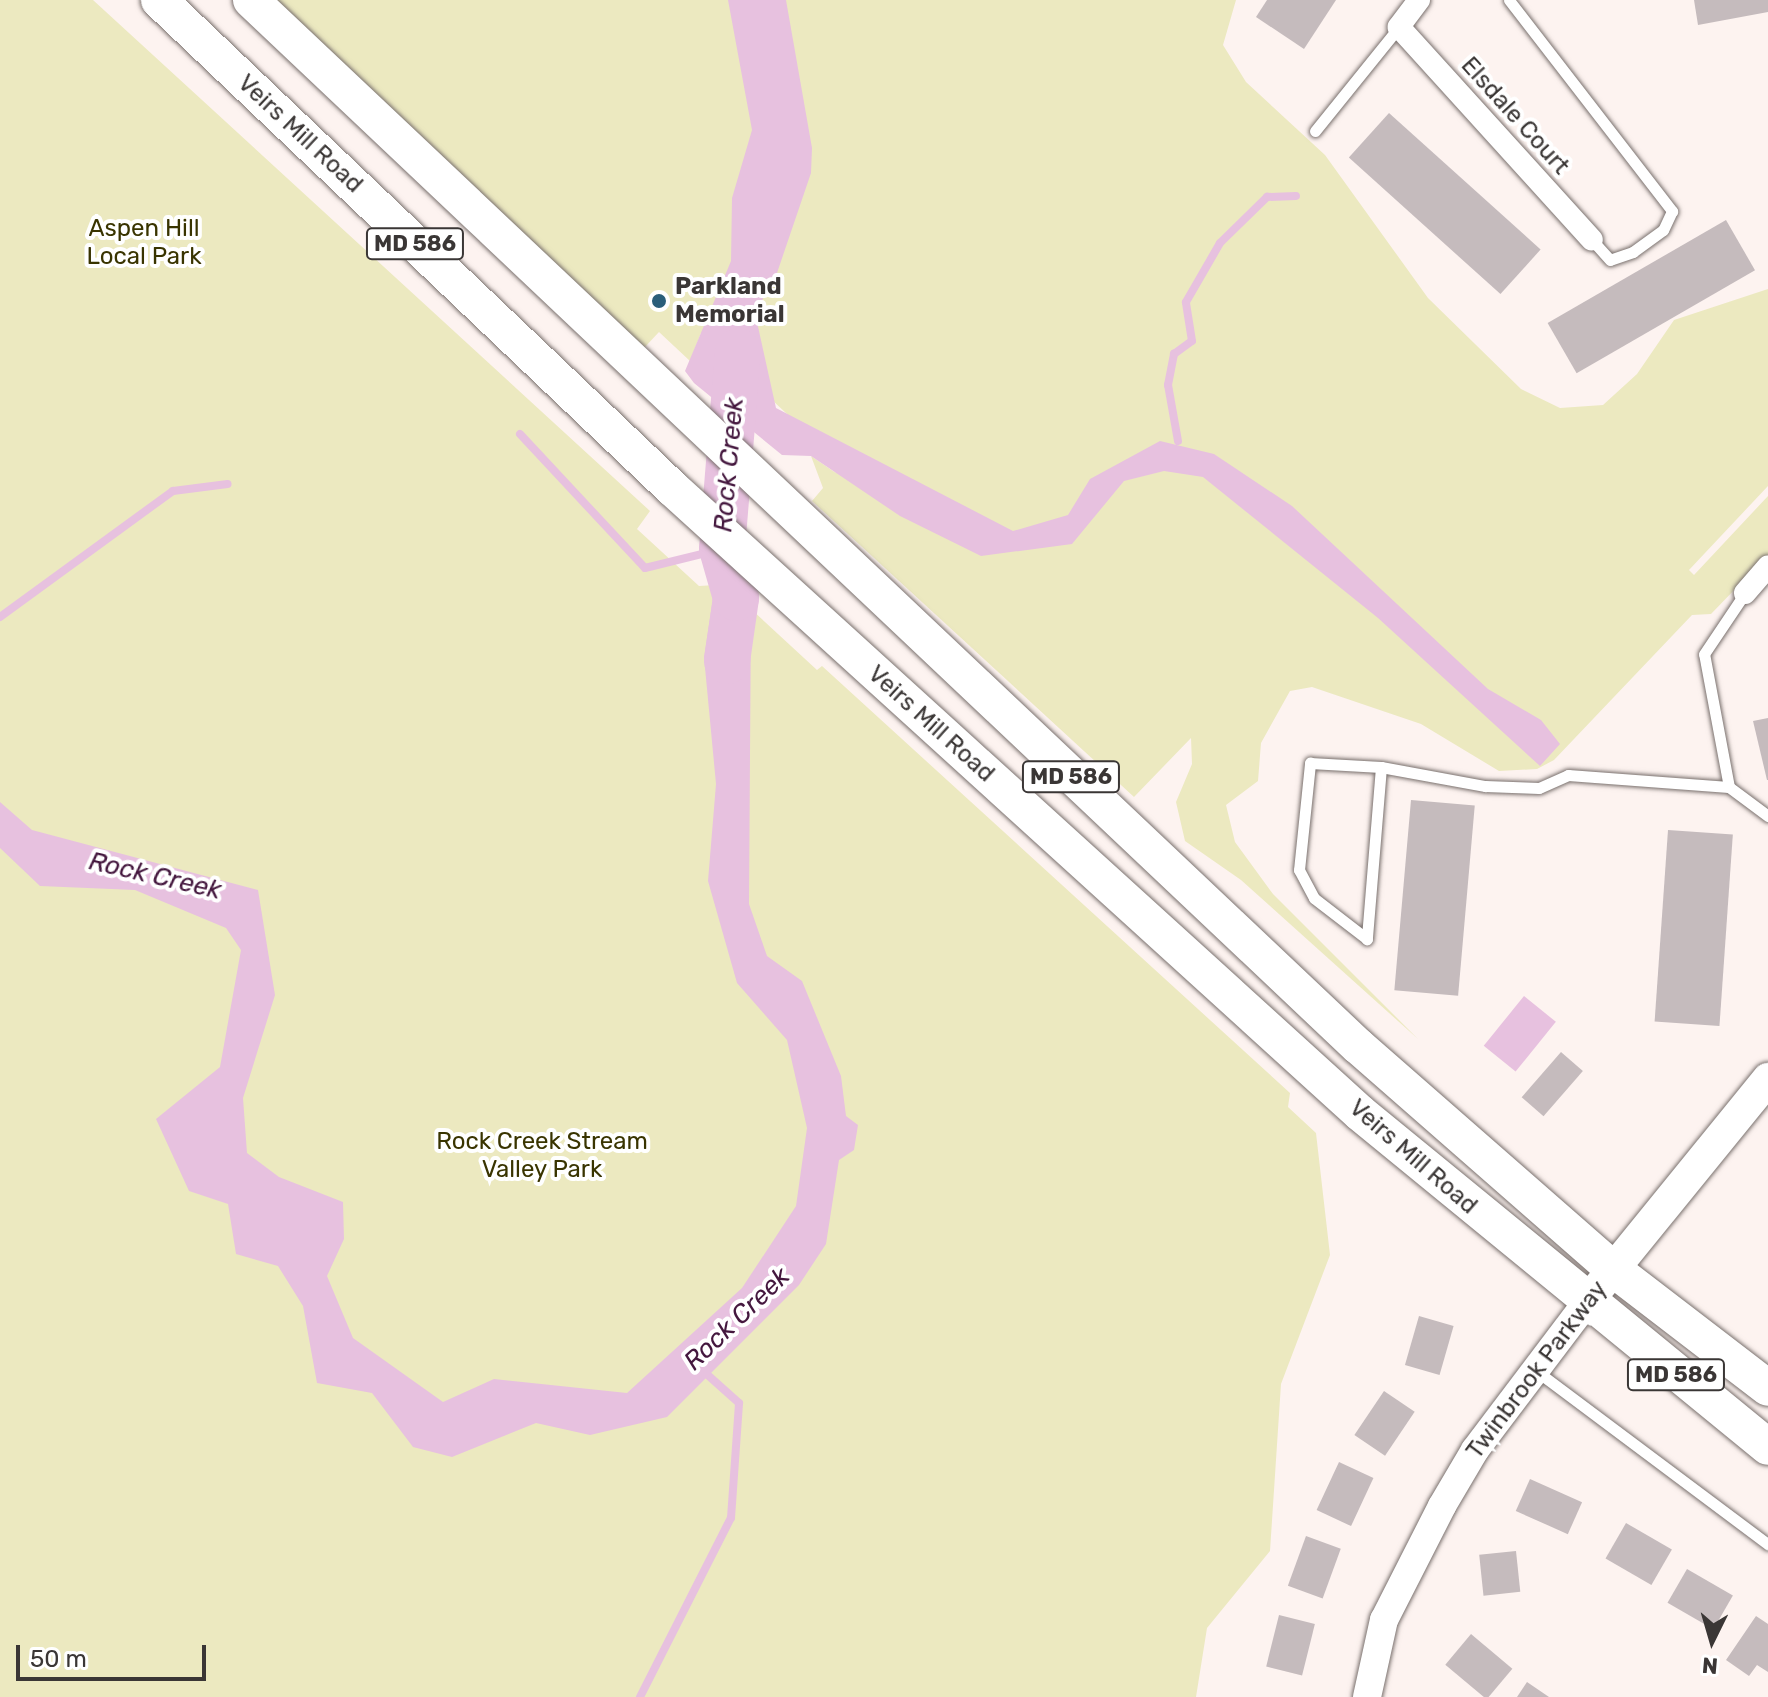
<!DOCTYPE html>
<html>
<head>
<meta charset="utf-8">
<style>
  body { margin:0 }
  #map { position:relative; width:1768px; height:1697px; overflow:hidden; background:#fdf3f0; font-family:Rubik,sans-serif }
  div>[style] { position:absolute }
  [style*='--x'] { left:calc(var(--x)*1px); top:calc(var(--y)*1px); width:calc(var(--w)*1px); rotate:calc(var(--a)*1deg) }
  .green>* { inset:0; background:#ece9c0 }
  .water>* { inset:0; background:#e7c1df; transform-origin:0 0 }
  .stream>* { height:8px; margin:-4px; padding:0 4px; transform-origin:4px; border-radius:4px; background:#e7c1df }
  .river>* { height:46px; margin:-23px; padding:0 23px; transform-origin:23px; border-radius:23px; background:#e7c1df }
  .building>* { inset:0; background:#c5bbbd; transform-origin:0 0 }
  .roads { filter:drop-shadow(0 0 2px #79706d) drop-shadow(0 0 2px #79706d) }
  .service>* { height:11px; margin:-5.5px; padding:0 5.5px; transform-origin:5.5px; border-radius:5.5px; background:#fff }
  .minor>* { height:22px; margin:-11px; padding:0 11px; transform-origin:11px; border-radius:11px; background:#fff }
  .tertiary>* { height:28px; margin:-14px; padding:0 14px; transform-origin:14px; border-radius:14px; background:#fff }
  .secondary>* { height:32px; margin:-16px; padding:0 16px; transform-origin:16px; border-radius:16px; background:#fff }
  .primary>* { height:36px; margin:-18px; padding:0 18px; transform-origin:18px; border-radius:18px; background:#fff }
  .dots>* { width:22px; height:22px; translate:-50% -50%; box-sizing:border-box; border:4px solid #fff; border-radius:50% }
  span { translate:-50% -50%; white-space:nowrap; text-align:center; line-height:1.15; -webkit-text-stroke:8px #fff; paint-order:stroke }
  .shield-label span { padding:2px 6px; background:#fff; border:2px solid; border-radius:6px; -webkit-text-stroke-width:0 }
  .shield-label { font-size:22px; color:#3a3635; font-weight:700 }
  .street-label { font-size:24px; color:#3a3635 }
  .park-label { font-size:24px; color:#393400 }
  .poi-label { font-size:24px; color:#3a3635; font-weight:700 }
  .left { translate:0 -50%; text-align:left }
  .water-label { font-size:26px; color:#44173e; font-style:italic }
  .north { position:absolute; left:1672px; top:1601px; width:80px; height:80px; -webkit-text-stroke:6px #fff; paint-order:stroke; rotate:185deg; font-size:22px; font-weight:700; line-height:32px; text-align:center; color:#3a3635 }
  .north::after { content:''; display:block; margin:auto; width:28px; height:36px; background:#3a3635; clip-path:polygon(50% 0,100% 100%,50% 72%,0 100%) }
  .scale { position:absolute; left:16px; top:1645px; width:190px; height:36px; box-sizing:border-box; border:4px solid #3a3635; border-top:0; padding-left:10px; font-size:24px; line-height:28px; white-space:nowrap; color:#3a3635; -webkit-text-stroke:6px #fff; paint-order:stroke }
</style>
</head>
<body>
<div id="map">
  <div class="green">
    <div style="clip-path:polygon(0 0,93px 0,650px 511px,637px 529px,699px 586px,715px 585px,713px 599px,747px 630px,751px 609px,817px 670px,822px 666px,1290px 1093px,1288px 1107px,1316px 1133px,1330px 1255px,1281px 1384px,1270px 1551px,1207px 1628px,1196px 1697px,0 1697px)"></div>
    <div style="clip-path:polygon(266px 0,1236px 0,1223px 45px,1246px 82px,1325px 155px,1428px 298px,1521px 389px,1560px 408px,1603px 405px,1637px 374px,1674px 320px,1768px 289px,1768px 486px,1689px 570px,1694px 575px,1768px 496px,1768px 555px,1711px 614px,1692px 615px,1554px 760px,1537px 769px,1499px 771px,1421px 724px,1312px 687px,1290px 691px,1261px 743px,1258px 781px,1226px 805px,1235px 842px,1273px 894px,1418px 1039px,1241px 880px,1185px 841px,1176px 802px,1192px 764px,1191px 738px,1134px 797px,812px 501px,823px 488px,811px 456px,836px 473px,788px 415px,701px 333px,690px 361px,659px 332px,644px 348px)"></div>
  </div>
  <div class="water">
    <div style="clip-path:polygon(728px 0,786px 0,812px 148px,811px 173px,777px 273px,755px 313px,776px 408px,1013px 531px,1068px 515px,1090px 479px,1160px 441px,1214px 454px,1292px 506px,1488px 689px,1541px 720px,1560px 744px,1540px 766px,1378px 618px,1203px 477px,1164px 471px,1124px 481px,1072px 544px,981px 556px,900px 516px,811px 456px,782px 455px,694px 383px,685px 371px,731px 261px,732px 198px,752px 130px)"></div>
    <div style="clip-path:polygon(715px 585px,751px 609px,749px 904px,767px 956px,802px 981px,841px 1076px,846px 1116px,858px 1125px,854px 1150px,839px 1160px,826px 1244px,799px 1285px,667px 1417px,590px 1435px,536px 1423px,452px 1457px,413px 1447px,372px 1393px,317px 1383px,303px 1306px,278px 1266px,236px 1254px,228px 1204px,189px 1191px,156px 1119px,220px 1067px,241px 950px,226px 928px,135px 890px,40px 886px,0 848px,0 802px,32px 830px,258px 890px,275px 995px,243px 1098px,247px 1153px,279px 1177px,343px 1202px,344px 1239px,327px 1276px,353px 1338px,443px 1402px,494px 1379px,627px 1393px,742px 1288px,796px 1206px,807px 1128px,787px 1040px,737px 983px,708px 881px,716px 784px,704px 657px)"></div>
    <div style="left:1524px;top:996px;width:41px;height:64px;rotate:39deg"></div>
  </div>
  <div class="stream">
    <div style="--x:520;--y:434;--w:183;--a:47"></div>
    <div style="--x:645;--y:568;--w:79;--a:-13.9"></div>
    <div style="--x:1178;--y:441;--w:57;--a:-100.1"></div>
    <div style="--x:1168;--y:385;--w:32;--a:-79"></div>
    <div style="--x:1174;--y:354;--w:22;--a:-36"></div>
    <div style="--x:1192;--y:341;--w:39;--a:-99"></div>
    <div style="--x:1186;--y:302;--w:68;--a:-60"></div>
    <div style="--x:1220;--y:243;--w:66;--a:-44.4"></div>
    <div style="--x:1267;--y:197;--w:29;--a:-2"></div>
    <div style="--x:0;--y:617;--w:214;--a:-36.1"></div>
    <div style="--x:173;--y:491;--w:55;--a:-7.3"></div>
    <div style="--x:640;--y:1697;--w:201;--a:-63.1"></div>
    <div style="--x:731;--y:1518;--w:115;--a:-86"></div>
    <div style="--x:739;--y:1403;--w:51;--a:-138.2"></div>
  </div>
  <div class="river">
    <div style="--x:727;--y:661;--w:64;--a:-81.9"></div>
    <div style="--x:736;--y:598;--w:51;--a:-105.9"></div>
    <div style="--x:722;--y:549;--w:198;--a:-85.4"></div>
  </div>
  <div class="building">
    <div style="clip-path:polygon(1267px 0,1336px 0,1304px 49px,1256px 17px)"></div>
    <div style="clip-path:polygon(1694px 0,1768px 0,1768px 12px,1698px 25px)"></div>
    <div style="left:1389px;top:113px;width:204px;height:60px;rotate:42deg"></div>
    <div style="left:1726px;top:220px;width:58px;height:206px;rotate:60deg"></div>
    <div style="clip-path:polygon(1768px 718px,1768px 780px,1767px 780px,1753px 721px)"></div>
    <div style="left:1411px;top:800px;width:64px;height:191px;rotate:5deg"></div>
    <div style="left:1668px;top:830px;width:65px;height:192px;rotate:4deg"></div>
    <div style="left:1561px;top:1052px;width:29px;height:60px;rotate:41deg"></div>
    <div style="left:1419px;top:1316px;width:36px;height:51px;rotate:16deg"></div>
    <div style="left:1384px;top:1391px;width:37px;height:53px;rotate:34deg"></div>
    <div style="left:1339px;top:1462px;width:38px;height:53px;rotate:25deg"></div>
    <div style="left:1530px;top:1479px;width:57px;height:35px;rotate:24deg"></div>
    <div style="left:1626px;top:1523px;width:53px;height:41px;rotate:30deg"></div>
    <div style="left:1306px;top:1536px;width:37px;height:53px;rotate:20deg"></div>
    <div style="left:1516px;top:1551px;width:41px;height:37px;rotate:84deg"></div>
    <div style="left:1687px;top:1569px;width:53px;height:39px;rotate:30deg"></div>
    <div style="left:1279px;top:1615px;width:37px;height:53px;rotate:14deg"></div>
    <div style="clip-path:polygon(1756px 1616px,1768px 1624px,1768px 1672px,1757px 1665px,1749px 1676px,1726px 1660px)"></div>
    <div style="left:1471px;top:1634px;width:54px;height:40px;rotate:40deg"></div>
    <div style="clip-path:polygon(1527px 1682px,1549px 1697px,1517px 1697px)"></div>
  </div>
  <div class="roads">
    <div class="service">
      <div style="--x:1509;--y:0;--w:267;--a:52.3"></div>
      <div style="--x:1672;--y:211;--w:21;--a:115"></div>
      <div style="--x:1663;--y:230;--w:37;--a:144"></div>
      <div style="--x:1633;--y:252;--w:24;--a:161"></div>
      <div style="--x:1610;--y:260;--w:27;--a:-132"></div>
      <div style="--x:1315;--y:131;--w:134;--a:-51.1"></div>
      <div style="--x:1381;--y:767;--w:173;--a:94.7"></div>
      <div style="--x:1367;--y:939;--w:67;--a:-142.3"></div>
      <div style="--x:1314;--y:898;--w:32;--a:-118"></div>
      <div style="--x:1299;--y:870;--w:108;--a:-84.1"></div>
      <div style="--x:1310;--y:763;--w:71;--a:3.2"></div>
      <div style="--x:1381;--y:767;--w:106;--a:10.4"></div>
      <div style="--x:1485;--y:786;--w:54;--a:2.1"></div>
      <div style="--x:1539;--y:788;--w:32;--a:-24"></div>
      <div style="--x:1568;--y:775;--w:161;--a:4.3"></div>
      <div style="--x:1729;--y:787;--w:49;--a:36.6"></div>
      <div style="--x:1729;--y:787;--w:135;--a:-100.6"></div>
      <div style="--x:1704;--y:654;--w:73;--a:-56.1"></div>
      <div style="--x:1535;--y:1370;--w:291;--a:36.8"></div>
    </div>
    <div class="minor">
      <div style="--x:1419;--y:0;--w:34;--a:127"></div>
      <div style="--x:1399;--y:27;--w:287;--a:47.8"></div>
      <div style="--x:1745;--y:593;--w:35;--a:-49"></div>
    </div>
    <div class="tertiary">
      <div style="--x:1367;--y:1697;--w:79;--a:-77.6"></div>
      <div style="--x:1384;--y:1620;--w:128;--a:-63"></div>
      <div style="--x:1442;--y:1506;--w:65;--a:-59.5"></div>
      <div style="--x:1475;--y:1450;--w:184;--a:-52.9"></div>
    </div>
    <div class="secondary">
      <div style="--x:1586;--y:1303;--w:289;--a:-50.9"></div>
    </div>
    <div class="primary">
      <div style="--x:159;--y:0;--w:708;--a:43.57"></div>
      <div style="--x:672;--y:488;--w:929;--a:42.25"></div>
      <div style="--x:1360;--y:1113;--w:527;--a:39.3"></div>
      <div style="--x:251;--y:0;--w:1523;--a:43.38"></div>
      <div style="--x:1358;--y:1046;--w:339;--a:41.2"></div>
      <div style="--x:1613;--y:1269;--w:195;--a:37.5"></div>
    </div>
  </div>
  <div class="dots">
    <div style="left:659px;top:301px;background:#2a5e7a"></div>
  </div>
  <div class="shield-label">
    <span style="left:415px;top:244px">MD 586</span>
    <span style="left:1071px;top:777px">MD 586</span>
    <span style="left:1676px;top:1375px">MD 586</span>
  </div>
  <div class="street-label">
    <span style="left:1515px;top:116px;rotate:48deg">Elsdale Court</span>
    <span style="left:300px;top:134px;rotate:43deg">Veirs Mill Road</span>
    <span style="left:931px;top:724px;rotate:42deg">Veirs Mill Road</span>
    <span style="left:1413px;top:1157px;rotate:41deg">Veirs Mill Road</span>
    <span style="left:1537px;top:1370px;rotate:-53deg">Twinbrook Parkway</span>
  </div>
  <div class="park-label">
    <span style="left:144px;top:243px">Aspen Hill<br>Local Park</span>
    <span style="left:542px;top:1156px">Rock Creek Stream<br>Valley Park</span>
  </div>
  <div class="poi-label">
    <span class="left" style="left:675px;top:301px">Parkland<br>Memorial</span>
  </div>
  <div class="water-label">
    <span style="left:729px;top:465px;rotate:-85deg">Rock Creek</span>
    <span style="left:155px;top:876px;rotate:13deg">Rock Creek</span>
    <span style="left:737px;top:1319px;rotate:-44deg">Rock Creek</span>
  </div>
  <div class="north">N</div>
  <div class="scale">50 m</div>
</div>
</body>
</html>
